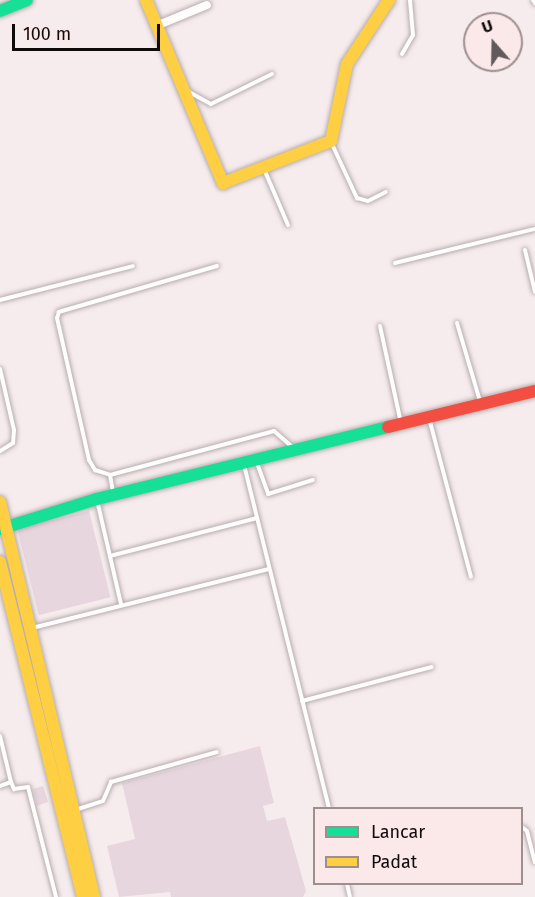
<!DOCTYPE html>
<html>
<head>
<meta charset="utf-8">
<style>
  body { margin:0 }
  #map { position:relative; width:535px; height:897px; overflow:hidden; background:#f7eced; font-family:"Fira Sans",sans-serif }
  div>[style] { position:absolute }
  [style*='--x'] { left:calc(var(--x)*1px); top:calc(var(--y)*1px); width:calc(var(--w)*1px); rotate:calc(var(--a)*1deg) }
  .building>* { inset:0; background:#e8d6df; transform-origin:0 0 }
  .roads { filter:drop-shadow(0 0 2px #b6adae) drop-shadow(0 0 2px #b6adae) }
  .lane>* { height:4px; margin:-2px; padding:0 2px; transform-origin:2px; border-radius:2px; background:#fefcfc }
  .street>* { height:8px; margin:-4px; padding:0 4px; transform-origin:4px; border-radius:4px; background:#fefcfc }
  .fast>* { height:12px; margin:-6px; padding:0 6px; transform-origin:6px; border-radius:6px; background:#16e098 }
  .slow>* { height:12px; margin:-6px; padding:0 6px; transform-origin:6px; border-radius:6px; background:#ffcf43 }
  .jam>* { height:12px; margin:-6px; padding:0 6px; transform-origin:6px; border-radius:6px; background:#f24e42 }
  span { translate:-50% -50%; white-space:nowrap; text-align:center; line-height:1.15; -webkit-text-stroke:6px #fbe8e9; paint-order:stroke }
  .legend { position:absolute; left:313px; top:807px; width:210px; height:78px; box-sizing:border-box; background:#fbe8e9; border:2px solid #9d8f90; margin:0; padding:8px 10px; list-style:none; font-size:18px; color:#100a0b }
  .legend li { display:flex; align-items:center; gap:12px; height:30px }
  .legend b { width:30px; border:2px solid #9d8f90 }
  .north { position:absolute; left:463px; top:12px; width:60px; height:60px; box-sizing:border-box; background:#fbe8e9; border:2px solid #9d8f90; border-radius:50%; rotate:340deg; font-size:16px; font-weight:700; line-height:24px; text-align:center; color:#100a0b }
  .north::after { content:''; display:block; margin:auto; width:21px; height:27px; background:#61595a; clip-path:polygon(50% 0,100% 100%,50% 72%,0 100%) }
  .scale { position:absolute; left:12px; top:24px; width:148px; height:27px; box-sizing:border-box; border:3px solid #100a0b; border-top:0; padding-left:8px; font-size:18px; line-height:21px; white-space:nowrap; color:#100a0b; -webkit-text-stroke:4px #fbe8e9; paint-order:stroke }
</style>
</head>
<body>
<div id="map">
  <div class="building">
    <div style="left:89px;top:511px;width:89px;height:74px;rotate:76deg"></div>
    <div style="clip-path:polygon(260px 746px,274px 803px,263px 806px,267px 821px,285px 817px,306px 891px,303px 897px,171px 897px,170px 892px,119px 897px,107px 846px,135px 839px,122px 783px)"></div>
    <div style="clip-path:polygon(43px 786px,48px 802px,37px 806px,33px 789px)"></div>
  </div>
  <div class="roads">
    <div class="lane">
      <div style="--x:533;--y:0;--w:4;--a:56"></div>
      <div style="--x:402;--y:54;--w:22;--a:-60"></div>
      <div style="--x:413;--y:35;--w:35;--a:-95"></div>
      <div style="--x:189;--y:92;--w:25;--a:29"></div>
      <div style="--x:211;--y:104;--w:68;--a:-26.2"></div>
      <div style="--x:332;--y:144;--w:60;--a:65.2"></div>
      <div style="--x:357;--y:198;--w:11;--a:15"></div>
      <div style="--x:368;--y:201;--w:20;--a:-27"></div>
      <div style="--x:264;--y:169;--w:61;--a:66.8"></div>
      <div style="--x:525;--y:250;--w:43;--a:76.6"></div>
      <div style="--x:395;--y:263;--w:144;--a:-13.7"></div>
      <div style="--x:217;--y:266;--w:165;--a:163.8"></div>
      <div style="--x:59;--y:312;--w:6;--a:108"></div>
      <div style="--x:57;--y:318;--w:146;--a:77.3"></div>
      <div style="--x:89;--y:460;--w:12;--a:59"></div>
      <div style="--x:95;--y:470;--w:16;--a:18"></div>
      <div style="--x:110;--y:475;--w:170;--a:-15"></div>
      <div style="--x:274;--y:431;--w:28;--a:41"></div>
      <div style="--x:0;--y:300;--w:137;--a:-14.3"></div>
      <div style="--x:457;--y:323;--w:81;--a:73.6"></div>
      <div style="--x:380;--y:326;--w:99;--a:77.8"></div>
      <div style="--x:0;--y:369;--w:63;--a:77.1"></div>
      <div style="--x:14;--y:430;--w:13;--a:94"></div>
      <div style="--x:13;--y:443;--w:15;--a:148"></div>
      <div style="--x:429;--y:418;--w:164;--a:75.2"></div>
      <div style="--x:257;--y:463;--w:33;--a:70"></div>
      <div style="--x:268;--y:494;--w:47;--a:-17.3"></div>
      <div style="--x:244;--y:465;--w:353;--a:76.1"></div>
      <div style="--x:110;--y:475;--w:17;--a:80"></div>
      <div style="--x:97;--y:500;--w:107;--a:77"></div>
      <div style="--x:110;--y:556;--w:152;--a:-14.5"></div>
      <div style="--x:32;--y:628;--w:244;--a:-14"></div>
      <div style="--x:302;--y:701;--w:134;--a:-14.7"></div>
      <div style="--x:0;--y:736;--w:47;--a:76.6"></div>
      <div style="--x:11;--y:782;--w:12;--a:160"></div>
      <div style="--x:11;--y:782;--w:8;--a:67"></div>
      <div style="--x:14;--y:789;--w:14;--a:-8"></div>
      <div style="--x:28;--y:787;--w:114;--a:75.7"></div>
      <div style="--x:75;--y:810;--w:29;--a:-18"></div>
      <div style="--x:103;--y:801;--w:21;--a:-67"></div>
      <div style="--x:111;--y:782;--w:110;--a:-15.8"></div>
      <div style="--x:522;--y:827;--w:6;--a:39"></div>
      <div style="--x:527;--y:831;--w:32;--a:76"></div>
      <div style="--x:347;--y:884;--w:13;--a:77"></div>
    </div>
    <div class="street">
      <div style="--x:156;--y:26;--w:55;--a:-22.4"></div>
    </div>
    <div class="fast">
      <div style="--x:0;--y:11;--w:29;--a:-22"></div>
      <div style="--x:0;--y:529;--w:102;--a:-17.2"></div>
      <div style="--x:97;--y:499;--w:300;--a:-13.9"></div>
    </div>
    <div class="slow">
      <div style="--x:146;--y:0;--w:199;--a:67.2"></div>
      <div style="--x:223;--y:183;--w:116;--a:-21.3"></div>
      <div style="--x:331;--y:141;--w:79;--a:-78.3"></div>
      <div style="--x:347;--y:64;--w:77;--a:-56.7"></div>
      <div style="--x:0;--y:502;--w:406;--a:76.6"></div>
      <div style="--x:0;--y:562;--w:345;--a:76.1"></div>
    </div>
    <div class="jam">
      <div style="--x:388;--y:427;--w:151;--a:-13.8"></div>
    </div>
  </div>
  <ul class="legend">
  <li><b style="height:8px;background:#16e098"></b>Lancar</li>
  <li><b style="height:8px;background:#ffcf43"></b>Padat</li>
  </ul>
  <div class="north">U</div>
  <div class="scale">100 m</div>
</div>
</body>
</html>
